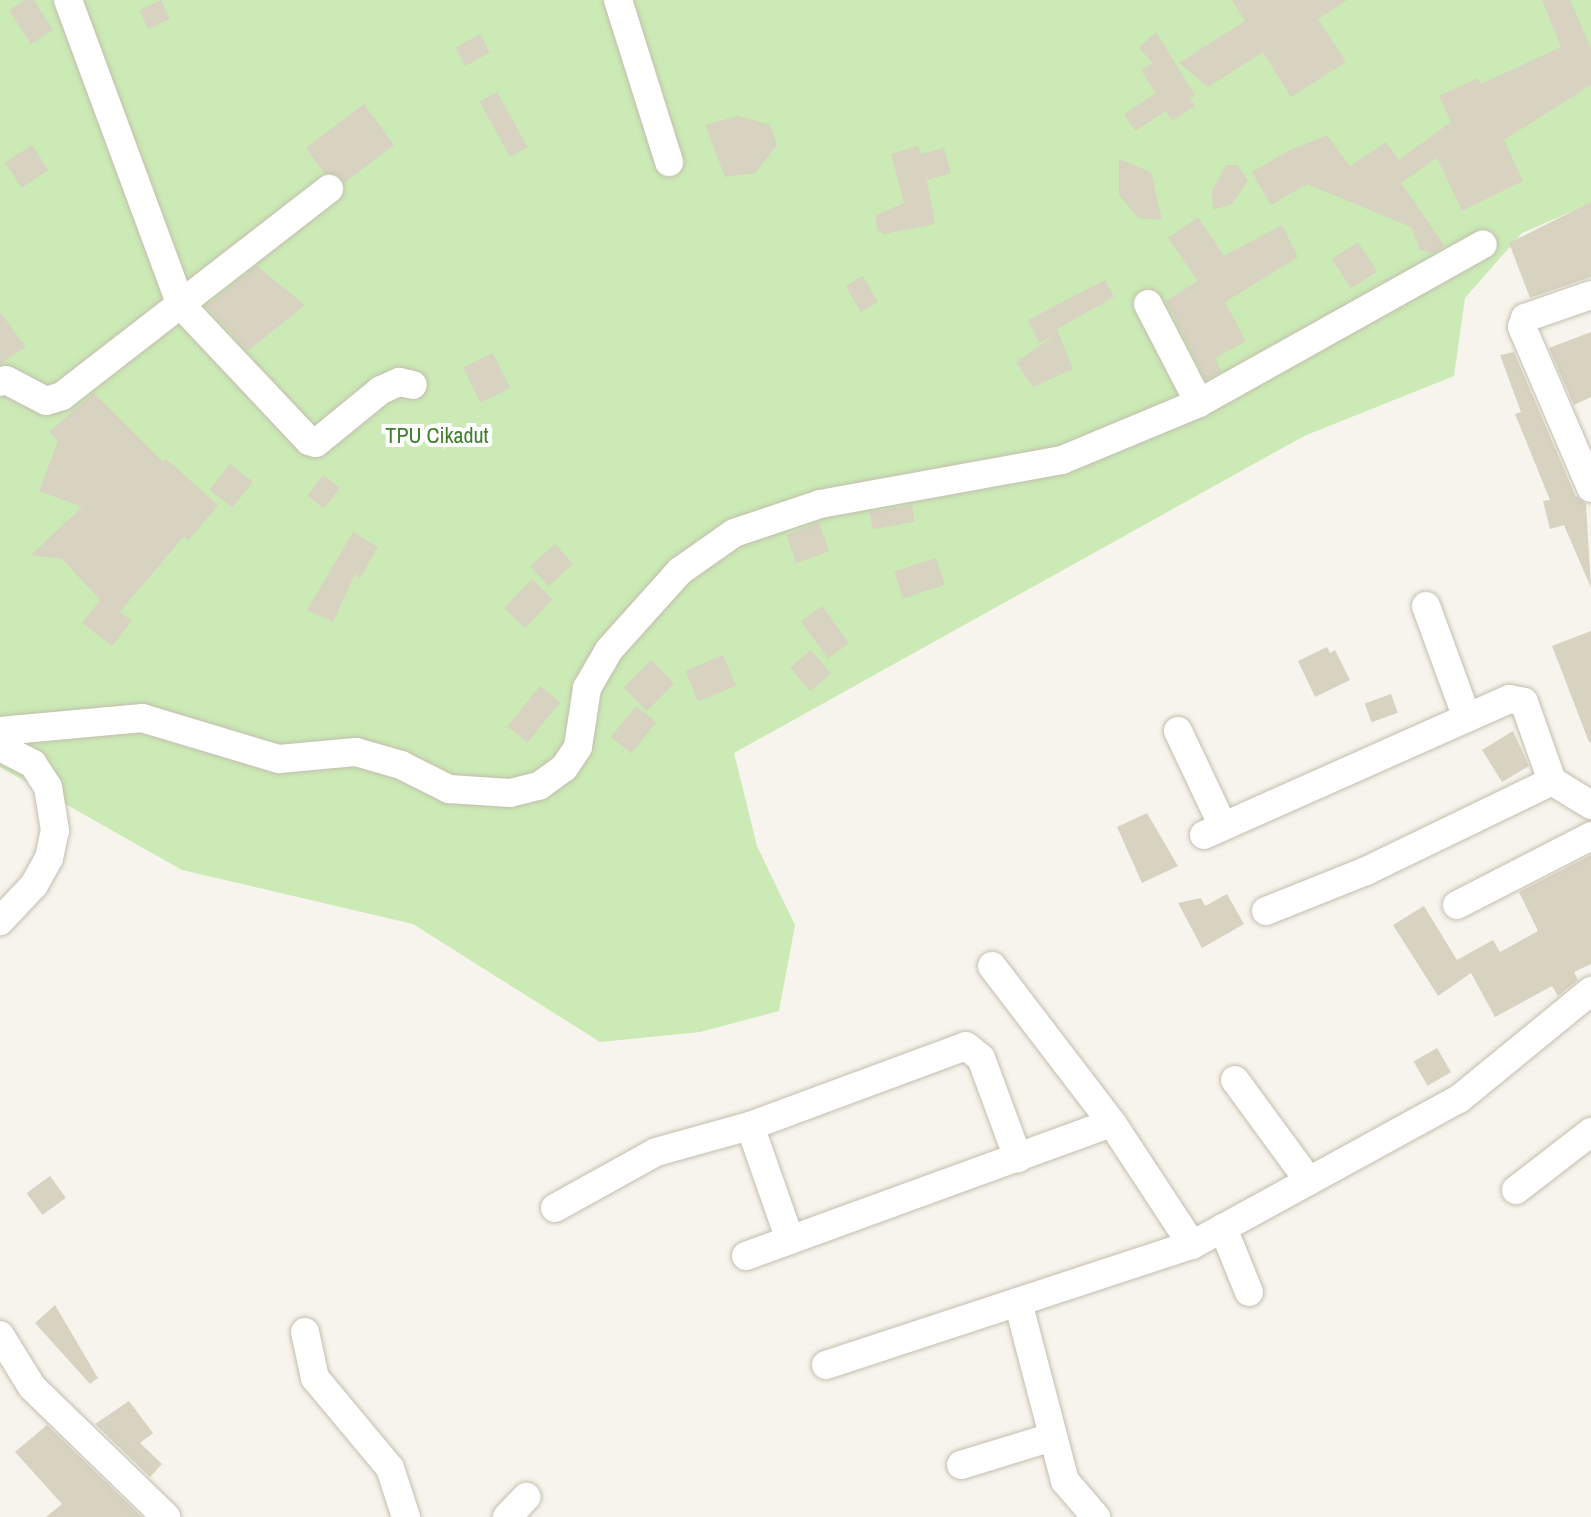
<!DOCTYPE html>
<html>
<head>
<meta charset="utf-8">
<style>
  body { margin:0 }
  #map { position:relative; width:1591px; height:1517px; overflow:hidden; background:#f6f4ec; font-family:"Archivo Narrow",sans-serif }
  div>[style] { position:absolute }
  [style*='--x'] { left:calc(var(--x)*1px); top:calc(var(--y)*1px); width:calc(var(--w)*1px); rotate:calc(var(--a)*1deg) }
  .green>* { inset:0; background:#cbeab5 }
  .building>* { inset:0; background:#d8d2c1; transform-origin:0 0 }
  .roads { filter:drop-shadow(0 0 2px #c2beae) drop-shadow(0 0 2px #c2beae) }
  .minor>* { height:28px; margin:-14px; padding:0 14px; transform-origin:14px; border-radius:14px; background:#fff }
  span { translate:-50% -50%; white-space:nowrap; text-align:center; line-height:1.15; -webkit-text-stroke:8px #fff; paint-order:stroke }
  .park-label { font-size:22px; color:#3e7f2a }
</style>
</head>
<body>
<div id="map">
  <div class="green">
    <div style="clip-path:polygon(0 0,1591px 0,1591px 203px,1522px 233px,1465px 298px,1454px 376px,1304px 436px,734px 753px,757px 846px,795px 925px,779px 1011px,700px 1032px,600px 1042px,413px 924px,182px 870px,0 767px)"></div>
  </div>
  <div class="building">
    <div style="clip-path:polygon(25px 0,34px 0,53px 30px,31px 44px,9px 10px)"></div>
    <div style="left:161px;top:0;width:21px;height:24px;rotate:65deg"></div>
    <div style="clip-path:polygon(1232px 0,1347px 0,1318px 19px,1346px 62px,1291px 97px,1263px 52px,1208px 87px,1179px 63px,1245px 21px)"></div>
    <div style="clip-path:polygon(1542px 0,1570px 0,1591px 48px,1591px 85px,1504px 140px,1523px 181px,1462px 211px,1437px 158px,1401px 183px,1445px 246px,1432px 253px,1420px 250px,1411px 227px,1307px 184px,1271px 205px,1252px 172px,1288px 151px,1327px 135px,1350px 166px,1386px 142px,1399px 160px,1451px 122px,1439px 96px,1478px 78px,1481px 84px,1561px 47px)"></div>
    <div style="clip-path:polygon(1156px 32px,1195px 95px,1190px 98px,1195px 106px,1172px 121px,1166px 111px,1135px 131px,1124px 114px,1156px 93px,1141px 70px,1153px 63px,1139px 48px)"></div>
    <div style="left:480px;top:34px;width:21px;height:28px;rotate:61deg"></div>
    <div style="left:497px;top:92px;width:63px;height:20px;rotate:61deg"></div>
    <div style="clip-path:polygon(364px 104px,394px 145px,344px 183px,336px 174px,324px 173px,306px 148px)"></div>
    <div style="clip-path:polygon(738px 116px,770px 125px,777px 145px,755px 173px,725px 177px,705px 125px)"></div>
    <div style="left:32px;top:145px;width:30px;height:32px;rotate:57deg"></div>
    <div style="clip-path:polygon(918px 146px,921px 154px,944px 148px,951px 173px,927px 180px,935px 224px,884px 234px,877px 230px,876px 215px,904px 203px,891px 154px)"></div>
    <div style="clip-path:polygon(1119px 159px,1151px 172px,1162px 220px,1138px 218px,1119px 195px)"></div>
    <div style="clip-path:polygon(1226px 165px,1238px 165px,1248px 181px,1232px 204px,1213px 210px,1212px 191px)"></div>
    <div style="clip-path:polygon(1591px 202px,1591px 277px,1530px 298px,1509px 243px)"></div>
    <div style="clip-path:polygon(1198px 217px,1224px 256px,1282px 225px,1298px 257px,1225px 302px,1246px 341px,1215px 358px,1221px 371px,1206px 380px,1166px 301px,1198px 281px,1168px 238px)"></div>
    <div style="left:1358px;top:242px;width:35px;height:31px;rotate:57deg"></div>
    <div style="clip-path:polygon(257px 266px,305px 305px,248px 351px,206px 306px)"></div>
    <div style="left:863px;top:276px;width:30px;height:20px;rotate:60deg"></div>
    <div style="clip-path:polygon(1105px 280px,1114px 297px,1057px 329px,1073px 369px,1033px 387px,1016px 362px,1054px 336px,1039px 343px,1028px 320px)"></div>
    <div style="clip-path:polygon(0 312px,26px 347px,0 364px)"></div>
    <div style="clip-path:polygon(1591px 332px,1591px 397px,1574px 405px,1549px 348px)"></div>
    <div style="clip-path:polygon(1514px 352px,1575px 495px,1586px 504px,1591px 588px,1564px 525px,1550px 529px,1543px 501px,1550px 500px,1515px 414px,1521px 412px,1500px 355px)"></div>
    <div style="left:493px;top:353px;width:39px;height:33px;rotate:64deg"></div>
    <div style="clip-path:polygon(94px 393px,163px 462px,166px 459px,218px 505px,188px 541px,184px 536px,120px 612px,132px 621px,112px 646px,82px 623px,100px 600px,62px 559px,31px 555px,82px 507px,39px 491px,58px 441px,49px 432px)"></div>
    <div style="left:230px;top:464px;width:29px;height:33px;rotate:38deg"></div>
    <div style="left:323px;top:475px;width:21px;height:26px;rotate:37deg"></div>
    <div style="left:912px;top:505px;width:17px;height:43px;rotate:80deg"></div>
    <div style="left:819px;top:523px;width:30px;height:35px;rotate:70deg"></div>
    <div style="clip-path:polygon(353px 532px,378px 547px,360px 578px,355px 574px,333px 622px,307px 610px)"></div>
    <div style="left:555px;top:544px;width:27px;height:33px;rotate:48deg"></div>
    <div style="left:936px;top:558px;width:28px;height:44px;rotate:72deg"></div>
    <div style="left:532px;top:579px;width:29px;height:40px;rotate:44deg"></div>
    <div style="left:822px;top:606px;width:46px;height:26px;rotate:54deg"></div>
    <div style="clip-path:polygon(1591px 631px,1591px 742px,1589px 742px,1552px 646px)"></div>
    <div style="clip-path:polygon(1327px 647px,1330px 653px,1335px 650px,1350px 680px,1315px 697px,1298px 661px)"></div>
    <div style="left:811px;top:650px;width:31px;height:27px;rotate:50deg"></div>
    <div style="left:723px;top:655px;width:33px;height:41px;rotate:67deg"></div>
    <div style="left:651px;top:660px;width:33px;height:39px;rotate:45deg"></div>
    <div style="left:540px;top:686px;width:26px;height:52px;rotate:39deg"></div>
    <div style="left:1391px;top:694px;width:20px;height:28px;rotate:70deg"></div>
    <div style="left:636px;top:706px;width:26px;height:40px;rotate:39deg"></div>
    <div style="clip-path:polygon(1513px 731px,1529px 766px,1502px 782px,1482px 750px)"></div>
    <div style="clip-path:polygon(1147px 813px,1178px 866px,1142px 883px,1117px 827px)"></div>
    <div style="clip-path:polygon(1591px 855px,1591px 964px,1574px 972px,1578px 980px,1558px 996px,1552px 986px,1495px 1017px,1471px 973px,1438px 996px,1393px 925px,1424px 906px,1457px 960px,1493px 940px,1500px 952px,1538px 931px,1519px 892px)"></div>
    <div style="clip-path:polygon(1227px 894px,1244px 924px,1202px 948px,1178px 903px,1201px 898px,1205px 906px)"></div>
    <div style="left:1437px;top:1048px;width:28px;height:27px;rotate:60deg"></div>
    <div style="left:50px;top:1176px;width:27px;height:29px;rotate:54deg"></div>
    <div style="clip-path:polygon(55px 1305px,98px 1378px,90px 1384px,35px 1323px)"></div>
    <div style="clip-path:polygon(129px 1401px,153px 1433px,140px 1443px,162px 1464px,150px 1477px,95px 1424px)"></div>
    <div style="clip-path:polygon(47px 1425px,142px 1517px,46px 1517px,62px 1504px,15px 1452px)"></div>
  </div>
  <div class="roads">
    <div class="minor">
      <div style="--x:68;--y:0;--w:325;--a:69.7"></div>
      <div style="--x:181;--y:305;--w:187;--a:46.7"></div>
      <div style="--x:309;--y:441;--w:7;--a:16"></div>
      <div style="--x:316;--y:443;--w:84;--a:-39.2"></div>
      <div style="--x:381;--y:390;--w:20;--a:-24"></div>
      <div style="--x:399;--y:382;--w:14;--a:12"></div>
      <div style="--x:618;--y:0;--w:170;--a:72.5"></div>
      <div style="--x:1591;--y:295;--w:70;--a:160.8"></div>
      <div style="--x:1525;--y:318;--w:9;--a:108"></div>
      <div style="--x:1522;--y:327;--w:175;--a:66.8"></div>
      <div style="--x:1148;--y:304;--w:111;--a:62.7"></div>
      <div style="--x:0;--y:382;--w:6;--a:-18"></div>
      <div style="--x:6;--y:380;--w:45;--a:27.7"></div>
      <div style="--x:46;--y:401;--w:17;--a:-17"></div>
      <div style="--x:62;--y:396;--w:338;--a:-37.8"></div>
      <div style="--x:1426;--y:606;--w:119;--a:69.9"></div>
      <div style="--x:0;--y:731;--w:143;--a:-5.2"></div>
      <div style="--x:142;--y:718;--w:143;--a:16.7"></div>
      <div style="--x:279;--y:759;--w:77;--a:-5.2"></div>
      <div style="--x:356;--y:752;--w:47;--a:16.1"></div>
      <div style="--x:401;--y:765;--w:54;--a:26.6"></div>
      <div style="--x:449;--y:789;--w:61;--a:3.8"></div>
      <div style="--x:510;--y:793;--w:30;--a:-14"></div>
      <div style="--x:539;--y:786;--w:31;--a:-36"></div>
      <div style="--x:564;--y:768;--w:25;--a:-56"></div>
      <div style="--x:578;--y:747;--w:60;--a:-81.3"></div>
      <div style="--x:587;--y:688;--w:44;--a:-59.9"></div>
      <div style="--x:609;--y:650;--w:106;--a:-48.1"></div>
      <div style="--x:680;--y:571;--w:66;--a:-35.1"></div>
      <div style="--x:734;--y:533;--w:91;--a:-18.6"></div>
      <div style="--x:820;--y:504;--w:246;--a:-10.3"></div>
      <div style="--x:1062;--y:460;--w:148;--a:-22.6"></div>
      <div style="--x:1199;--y:403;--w:325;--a:-29.2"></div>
      <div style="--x:1178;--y:731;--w:105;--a:64.7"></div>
      <div style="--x:0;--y:747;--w:37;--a:27"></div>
      <div style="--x:33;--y:764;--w:27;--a:57"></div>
      <div style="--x:48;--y:787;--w:44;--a:80.8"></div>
      <div style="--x:55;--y:830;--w:29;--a:102"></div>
      <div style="--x:49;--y:858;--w:31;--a:119"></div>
      <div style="--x:34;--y:885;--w:50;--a:133.4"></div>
      <div style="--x:1204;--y:835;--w:334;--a:-24"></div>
      <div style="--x:1509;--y:699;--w:15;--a:11"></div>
      <div style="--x:1524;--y:702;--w:84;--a:70.5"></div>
      <div style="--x:1552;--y:781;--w:46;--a:31.6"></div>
      <div style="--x:1457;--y:905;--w:151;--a:-27.2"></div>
      <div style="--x:1266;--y:911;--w:108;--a:-21.8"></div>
      <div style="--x:1366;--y:871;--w:207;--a:-25.8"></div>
      <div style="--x:992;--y:966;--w:198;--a:52.6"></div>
      <div style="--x:1112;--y:1123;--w:146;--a:56.7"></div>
      <div style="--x:1235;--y:1080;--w:125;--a:53.8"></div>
      <div style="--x:1516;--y:1190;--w:95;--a:-37.7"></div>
      <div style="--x:555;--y:1208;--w:115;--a:-29"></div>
      <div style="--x:656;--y:1152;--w:98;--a:-15.5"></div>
      <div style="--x:1223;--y:1228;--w:69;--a:67.9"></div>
      <div style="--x:790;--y:1240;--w:121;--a:-109.3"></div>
      <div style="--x:750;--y:1126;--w:230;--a:-20.3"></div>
      <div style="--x:966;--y:1046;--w:19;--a:39"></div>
      <div style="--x:981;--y:1058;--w:107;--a:69.7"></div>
      <div style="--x:746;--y:1256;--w:389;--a:-20"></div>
      <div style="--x:1018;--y:1302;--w:185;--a:75.3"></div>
      <div style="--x:1065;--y:1481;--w:48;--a:49.3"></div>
      <div style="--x:305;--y:1332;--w:47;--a:77.7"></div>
      <div style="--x:315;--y:1378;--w:117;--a:50.2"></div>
      <div style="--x:390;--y:1468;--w:52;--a:71.9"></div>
      <div style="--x:0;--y:1335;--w:61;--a:58.4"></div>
      <div style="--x:32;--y:1387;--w:187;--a:44.1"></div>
      <div style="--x:826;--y:1365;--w:385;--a:-18.2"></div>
      <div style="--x:1192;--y:1245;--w:304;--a:-28.7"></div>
      <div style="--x:1459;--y:1099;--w:171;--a:-39.3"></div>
      <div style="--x:961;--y:1465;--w:95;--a:-17.1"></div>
      <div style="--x:507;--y:1517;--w:28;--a:-46"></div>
    </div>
  </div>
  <div class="park-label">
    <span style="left:437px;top:436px">TPU Cikadut</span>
  </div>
</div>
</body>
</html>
